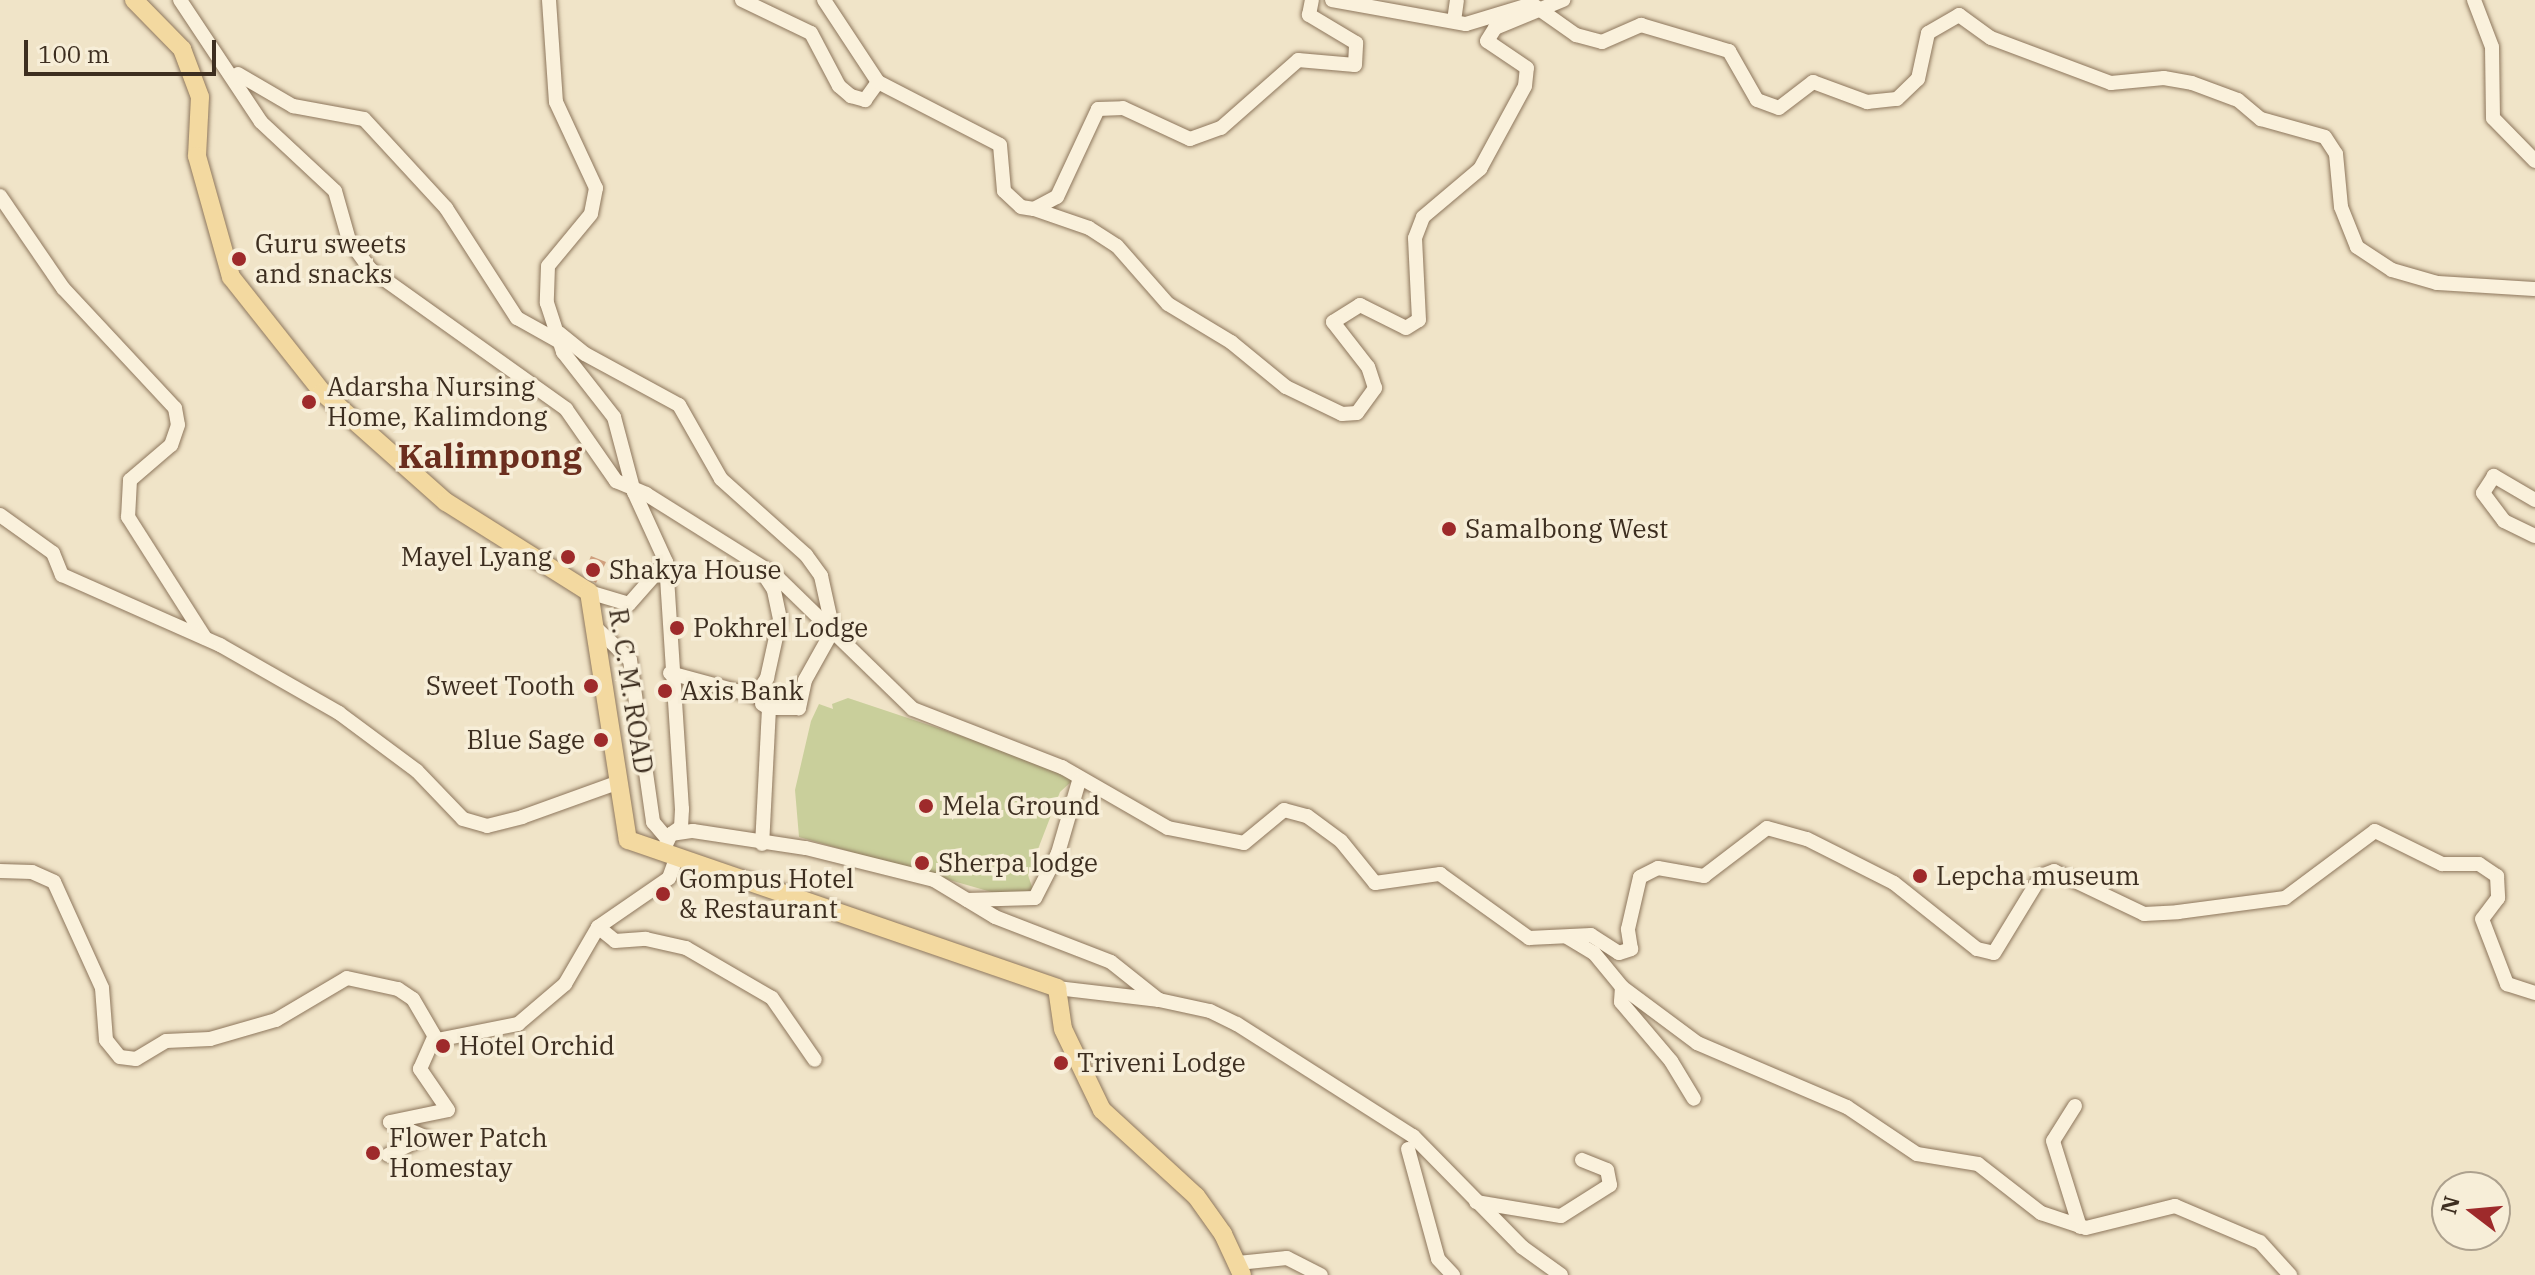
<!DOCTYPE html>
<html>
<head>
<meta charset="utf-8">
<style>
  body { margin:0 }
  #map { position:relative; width:2535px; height:1275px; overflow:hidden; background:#f0e4c8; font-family:"IBM Plex Serif",serif }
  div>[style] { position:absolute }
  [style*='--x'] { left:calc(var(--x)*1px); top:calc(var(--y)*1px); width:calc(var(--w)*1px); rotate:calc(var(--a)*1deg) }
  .green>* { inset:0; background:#c9cf9b }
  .building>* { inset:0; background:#cf9f7d }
  .roads { filter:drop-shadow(0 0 2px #8d765c) drop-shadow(0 0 2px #8d765c) }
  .minor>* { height:14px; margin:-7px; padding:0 7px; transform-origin:7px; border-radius:7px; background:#faf1dc }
  .major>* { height:18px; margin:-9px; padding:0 9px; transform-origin:9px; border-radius:9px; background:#f3d9a0 }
  .dots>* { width:22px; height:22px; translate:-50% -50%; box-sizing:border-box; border:4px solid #f7eed8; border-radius:50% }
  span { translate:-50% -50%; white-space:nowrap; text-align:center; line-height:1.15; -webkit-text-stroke:7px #f7eed8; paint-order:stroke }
  .poi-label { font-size:26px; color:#3d2e20 }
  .left { translate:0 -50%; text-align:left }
  .right { translate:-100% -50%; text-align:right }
  .street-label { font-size:26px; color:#3d2e20 }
  .district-label { font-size:34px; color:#6b2e1e; font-weight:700 }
  .north { position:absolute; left:2431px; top:1171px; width:80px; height:80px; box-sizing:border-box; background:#f7eed8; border:2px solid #ada18e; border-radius:50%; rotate:286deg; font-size:22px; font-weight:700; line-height:32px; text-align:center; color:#3d2e20 }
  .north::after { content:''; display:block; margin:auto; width:28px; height:36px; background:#9e2a2b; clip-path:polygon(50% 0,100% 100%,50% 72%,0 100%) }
  .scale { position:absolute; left:24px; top:40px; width:192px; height:36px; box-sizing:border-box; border:4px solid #3d2e20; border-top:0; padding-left:10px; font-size:24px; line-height:28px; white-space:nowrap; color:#3d2e20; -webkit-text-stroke:6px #f7eed8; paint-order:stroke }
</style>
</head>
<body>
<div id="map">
  <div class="green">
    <div style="clip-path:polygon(848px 698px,1061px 769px,1072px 781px,1060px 792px,1028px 875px,1033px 890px,1009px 897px,799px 837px,795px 790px,811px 721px,819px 704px,833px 709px,832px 704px)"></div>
  </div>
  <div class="building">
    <div style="clip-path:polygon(591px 556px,606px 562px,596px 583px,583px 574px)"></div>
  </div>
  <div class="roads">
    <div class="minor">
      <div style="--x:180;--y:0;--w:146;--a:56.4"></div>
      <div style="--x:261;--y:122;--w:101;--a:43"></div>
      <div style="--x:335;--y:191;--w:51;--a:74.1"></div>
      <div style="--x:349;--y:240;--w:36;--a:54"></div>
      <div style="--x:370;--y:269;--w:241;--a:35.5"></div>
      <div style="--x:566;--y:409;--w:88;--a:55.2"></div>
      <div style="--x:616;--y:481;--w:33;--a:23"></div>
      <div style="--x:646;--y:494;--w:152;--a:32.1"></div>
      <div style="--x:775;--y:575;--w:192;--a:44.2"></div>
      <div style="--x:913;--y:709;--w:160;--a:21.3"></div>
      <div style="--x:1062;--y:767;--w:122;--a:29.9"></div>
      <div style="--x:1168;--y:828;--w:77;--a:11.2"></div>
      <div style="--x:1244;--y:843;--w:52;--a:-39.5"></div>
      <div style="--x:1284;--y:810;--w:24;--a:15"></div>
      <div style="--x:1307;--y:816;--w:42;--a:36.3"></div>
      <div style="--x:1341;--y:841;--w:54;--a:51"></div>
      <div style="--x:1375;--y:883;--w:66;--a:-7.9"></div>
      <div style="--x:1440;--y:874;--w:110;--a:35.7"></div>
      <div style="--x:1529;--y:938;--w:62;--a:-2.8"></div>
      <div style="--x:1591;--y:935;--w:33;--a:33"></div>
      <div style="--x:1619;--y:953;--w:13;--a:-18"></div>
      <div style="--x:1631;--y:949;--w:20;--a:-99"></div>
      <div style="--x:1628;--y:929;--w:53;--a:-77"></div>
      <div style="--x:1640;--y:877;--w:20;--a:-27"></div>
      <div style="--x:1658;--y:868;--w:47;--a:9.9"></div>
      <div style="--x:1704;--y:876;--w:79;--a:-37.3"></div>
      <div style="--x:1767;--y:828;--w:41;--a:15.4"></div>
      <div style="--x:1807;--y:839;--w:97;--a:26.8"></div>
      <div style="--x:1894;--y:883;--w:106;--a:38.5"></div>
      <div style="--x:1977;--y:949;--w:17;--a:13"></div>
      <div style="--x:1994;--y:953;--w:90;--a:-58.6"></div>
      <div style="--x:2041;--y:876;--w:14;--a:-21"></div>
      <div style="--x:2054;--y:871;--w:100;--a:25.5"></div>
      <div style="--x:2144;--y:914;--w:34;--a:-3"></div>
      <div style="--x:2178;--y:912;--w:108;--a:-7.5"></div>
      <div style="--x:2285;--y:898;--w:112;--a:-36.7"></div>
      <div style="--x:2375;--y:831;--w:75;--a:26.2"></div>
      <div style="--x:2442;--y:864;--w:37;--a:0"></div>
      <div style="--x:2479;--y:864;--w:22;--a:34"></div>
      <div style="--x:2497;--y:876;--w:22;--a:87"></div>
      <div style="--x:2498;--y:898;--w:26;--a:127"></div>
      <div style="--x:2482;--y:919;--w:70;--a:69"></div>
      <div style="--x:2507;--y:984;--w:29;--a:18"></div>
      <div style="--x:549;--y:0;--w:102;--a:86.1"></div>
      <div style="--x:556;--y:102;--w:95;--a:65.1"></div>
      <div style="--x:596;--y:188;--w:26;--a:101"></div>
      <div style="--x:591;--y:214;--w:67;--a:129.6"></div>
      <div style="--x:548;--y:266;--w:37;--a:92"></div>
      <div style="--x:547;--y:303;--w:52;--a:71.9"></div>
      <div style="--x:563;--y:352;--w:83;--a:51.9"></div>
      <div style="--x:614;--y:417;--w:78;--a:75.1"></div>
      <div style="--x:634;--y:492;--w:77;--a:65.4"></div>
      <div style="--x:666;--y:562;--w:56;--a:131.4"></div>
      <div style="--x:629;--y:604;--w:42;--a:-163.3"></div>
      <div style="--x:742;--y:0;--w:76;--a:25.6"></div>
      <div style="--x:811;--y:33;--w:60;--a:62.2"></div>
      <div style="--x:839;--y:86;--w:16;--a:40"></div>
      <div style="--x:851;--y:96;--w:15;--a:16"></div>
      <div style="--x:865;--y:100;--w:22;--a:-54"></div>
      <div style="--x:824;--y:0;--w:98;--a:56.6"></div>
      <div style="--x:878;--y:82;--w:137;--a:27.3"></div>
      <div style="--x:1000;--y:145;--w:46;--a:85"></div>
      <div style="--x:1004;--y:191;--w:23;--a:43"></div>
      <div style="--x:1021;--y:207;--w:13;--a:9"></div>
      <div style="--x:1034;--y:209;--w:26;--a:-28"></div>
      <div style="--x:1057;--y:197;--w:97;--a:-65"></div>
      <div style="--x:1098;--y:109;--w:25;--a:-2"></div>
      <div style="--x:1123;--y:108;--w:74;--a:24.8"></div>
      <div style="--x:1190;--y:139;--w:33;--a:-20"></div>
      <div style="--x:1221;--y:128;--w:103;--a:-41.4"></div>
      <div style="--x:1298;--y:60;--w:57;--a:5"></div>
      <div style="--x:1355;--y:65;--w:22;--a:-87"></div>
      <div style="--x:1356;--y:43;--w:55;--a:-149.2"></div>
      <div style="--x:1309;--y:15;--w:15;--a:-79"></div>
      <div style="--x:1332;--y:0;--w:136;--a:10.2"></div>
      <div style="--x:1466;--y:24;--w:69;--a:-16.9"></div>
      <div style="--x:1532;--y:4;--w:54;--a:35.2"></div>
      <div style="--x:1576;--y:35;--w:27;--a:15"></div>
      <div style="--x:1602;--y:42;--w:43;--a:-23.6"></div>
      <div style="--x:1641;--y:25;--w:92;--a:16.5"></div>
      <div style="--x:1729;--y:51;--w:56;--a:60.3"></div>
      <div style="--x:1757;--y:100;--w:23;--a:20"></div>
      <div style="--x:1779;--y:108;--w:43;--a:-37.4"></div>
      <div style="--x:1813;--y:82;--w:58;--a:20.3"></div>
      <div style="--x:1867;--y:102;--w:30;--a:-6"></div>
      <div style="--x:1897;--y:99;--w:29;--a:-44"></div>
      <div style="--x:1918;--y:79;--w:47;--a:-77.7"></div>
      <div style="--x:1928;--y:33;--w:36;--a:-30"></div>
      <div style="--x:1959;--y:15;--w:39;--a:36"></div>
      <div style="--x:1991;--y:38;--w:128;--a:20.6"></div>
      <div style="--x:2111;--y:83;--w:53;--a:-5.4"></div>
      <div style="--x:2164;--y:78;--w:28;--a:10"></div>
      <div style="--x:2192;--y:83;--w:49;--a:20.3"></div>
      <div style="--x:2238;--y:100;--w:30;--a:40"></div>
      <div style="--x:2261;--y:119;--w:66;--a:15.7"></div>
      <div style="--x:2325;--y:137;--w:20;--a:57"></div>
      <div style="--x:2336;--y:154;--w:53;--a:84.6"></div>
      <div style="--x:2341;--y:207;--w:43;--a:68.2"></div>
      <div style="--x:2357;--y:247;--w:42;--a:33.3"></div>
      <div style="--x:2392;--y:270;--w:47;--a:16.1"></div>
      <div style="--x:2437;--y:283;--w:98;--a:3.5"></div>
      <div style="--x:2474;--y:0;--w:50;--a:69"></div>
      <div style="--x:2492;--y:47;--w:71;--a:89.2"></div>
      <div style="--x:2493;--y:118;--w:60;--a:45.7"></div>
      <div style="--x:1454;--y:21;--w:21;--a:-82"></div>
      <div style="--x:238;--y:74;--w:64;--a:30.2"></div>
      <div style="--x:293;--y:106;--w:72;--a:10.4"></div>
      <div style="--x:364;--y:119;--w:121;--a:47.3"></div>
      <div style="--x:446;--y:208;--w:131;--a:57.2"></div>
      <div style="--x:517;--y:318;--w:49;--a:29.2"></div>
      <div style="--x:0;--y:196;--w:112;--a:55.6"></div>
      <div style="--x:63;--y:288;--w:164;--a:47"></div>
      <div style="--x:175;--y:408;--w:17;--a:80"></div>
      <div style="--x:178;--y:425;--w:21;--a:109"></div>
      <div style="--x:171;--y:445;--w:54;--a:139.5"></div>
      <div style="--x:130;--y:480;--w:37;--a:93"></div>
      <div style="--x:128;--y:517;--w:143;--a:57.5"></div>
      <div style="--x:1034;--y:209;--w:58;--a:19.1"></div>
      <div style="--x:1089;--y:228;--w:33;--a:33"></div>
      <div style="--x:1117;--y:246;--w:77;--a:48.7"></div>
      <div style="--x:1168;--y:304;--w:74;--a:31.1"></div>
      <div style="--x:1231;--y:342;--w:71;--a:39.3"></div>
      <div style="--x:1286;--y:387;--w:62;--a:25.7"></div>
      <div style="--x:1342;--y:414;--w:15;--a:-4"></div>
      <div style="--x:1357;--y:413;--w:31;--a:-54"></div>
      <div style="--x:1375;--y:388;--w:22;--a:-108"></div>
      <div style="--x:1368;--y:367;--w:57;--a:-127.9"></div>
      <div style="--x:1333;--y:322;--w:32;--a:-32"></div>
      <div style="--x:1360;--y:305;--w:51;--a:26.6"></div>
      <div style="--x:1406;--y:328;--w:15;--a:-32"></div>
      <div style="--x:1419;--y:320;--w:82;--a:-92.8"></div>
      <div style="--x:1415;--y:238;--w:22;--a:-69"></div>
      <div style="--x:1423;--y:217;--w:75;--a:-40.1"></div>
      <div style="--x:1480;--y:169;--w:94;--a:-61.5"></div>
      <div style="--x:1525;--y:86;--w:18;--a:-84"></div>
      <div style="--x:1527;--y:68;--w:48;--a:-146"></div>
      <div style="--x:1487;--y:41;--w:15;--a:-58"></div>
      <div style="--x:1495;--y:28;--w:74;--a:-22.4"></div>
      <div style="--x:559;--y:333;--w:33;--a:39"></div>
      <div style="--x:585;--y:354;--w:107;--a:28.5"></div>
      <div style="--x:679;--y:405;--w:85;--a:60.4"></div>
      <div style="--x:721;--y:479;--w:114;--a:41.8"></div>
      <div style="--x:806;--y:555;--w:26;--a:54"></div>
      <div style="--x:821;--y:576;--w:55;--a:77.5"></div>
      <div style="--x:833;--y:630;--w:57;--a:119.2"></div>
      <div style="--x:805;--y:680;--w:29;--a:102"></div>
      <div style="--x:799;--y:708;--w:30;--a:180"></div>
      <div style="--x:2535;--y:500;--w:48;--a:-149.7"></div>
      <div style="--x:2494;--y:476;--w:20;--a:123"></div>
      <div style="--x:2483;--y:493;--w:35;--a:53"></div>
      <div style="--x:2504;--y:521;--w:34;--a:26"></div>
      <div style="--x:0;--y:515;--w:65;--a:35.6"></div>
      <div style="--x:53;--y:553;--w:24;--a:68"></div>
      <div style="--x:62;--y:575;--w:173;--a:23.9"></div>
      <div style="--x:220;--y:645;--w:137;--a:29.7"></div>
      <div style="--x:339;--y:713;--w:97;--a:36.6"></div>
      <div style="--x:417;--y:771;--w:66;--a:46.2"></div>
      <div style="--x:463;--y:819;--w:25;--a:16"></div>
      <div style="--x:487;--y:826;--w:36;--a:-14"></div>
      <div style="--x:522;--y:817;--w:103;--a:-19.8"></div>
      <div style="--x:666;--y:562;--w:248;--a:86.3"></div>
      <div style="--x:682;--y:809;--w:18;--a:93"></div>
      <div style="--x:681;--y:827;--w:12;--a:145"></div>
      <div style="--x:595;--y:627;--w:48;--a:43.3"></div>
      <div style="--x:630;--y:660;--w:164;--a:81.9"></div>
      <div style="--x:653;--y:822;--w:23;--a:50"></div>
      <div style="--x:670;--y:673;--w:88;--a:15.1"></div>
      <div style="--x:755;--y:696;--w:22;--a:-56"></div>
      <div style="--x:767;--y:678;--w:60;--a:-77.6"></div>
      <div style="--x:780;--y:619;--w:30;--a:-102"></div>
      <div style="--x:774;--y:590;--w:24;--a:-123"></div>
      <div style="--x:762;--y:704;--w:8;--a:30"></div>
      <div style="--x:769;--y:708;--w:136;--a:92.9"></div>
      <div style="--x:662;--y:853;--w:21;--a:-65"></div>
      <div style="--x:671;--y:834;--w:22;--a:-8"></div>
      <div style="--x:693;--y:831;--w:114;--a:8.6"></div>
      <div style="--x:806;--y:848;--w:132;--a:14"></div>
      <div style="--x:934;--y:880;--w:71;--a:31.2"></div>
      <div style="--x:995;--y:917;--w:124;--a:21.2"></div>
      <div style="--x:1111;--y:962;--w:61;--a:38.4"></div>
      <div style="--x:0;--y:871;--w:32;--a:2"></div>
      <div style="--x:32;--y:872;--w:24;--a:24"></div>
      <div style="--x:54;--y:882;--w:116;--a:65.6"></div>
      <div style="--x:102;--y:988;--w:52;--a:85.6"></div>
      <div style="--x:106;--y:1040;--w:22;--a:51"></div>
      <div style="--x:120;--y:1057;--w:16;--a:7"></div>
      <div style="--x:136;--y:1059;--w:35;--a:-31"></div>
      <div style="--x:166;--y:1041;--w:44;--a:-2.6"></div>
      <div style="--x:210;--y:1039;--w:69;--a:-16.1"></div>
      <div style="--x:276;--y:1020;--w:82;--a:-30.6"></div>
      <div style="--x:347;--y:978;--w:52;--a:12.2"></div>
      <div style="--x:398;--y:989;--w:18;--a:34"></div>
      <div style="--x:413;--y:999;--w:48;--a:59.7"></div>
      <div style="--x:437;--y:1040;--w:83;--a:-11.2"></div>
      <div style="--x:518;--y:1024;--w:62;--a:-40.4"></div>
      <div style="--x:565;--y:984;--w:66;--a:-59.9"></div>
      <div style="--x:598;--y:927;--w:86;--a:-34.6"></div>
      <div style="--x:669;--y:878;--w:20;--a:-70"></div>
      <div style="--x:967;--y:900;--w:68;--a:-1.7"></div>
      <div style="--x:1035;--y:898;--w:51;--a:-62.9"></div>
      <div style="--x:1058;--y:853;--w:75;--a:-73.7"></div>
      <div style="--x:598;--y:927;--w:22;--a:39"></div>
      <div style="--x:615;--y:941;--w:31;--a:-4"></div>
      <div style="--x:646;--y:939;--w:41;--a:12.7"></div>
      <div style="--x:686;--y:948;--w:99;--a:30.2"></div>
      <div style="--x:772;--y:998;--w:75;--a:55.3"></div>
      <div style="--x:1567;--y:937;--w:31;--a:31"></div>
      <div style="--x:1594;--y:953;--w:44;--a:50.5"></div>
      <div style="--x:1622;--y:987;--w:94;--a:36.7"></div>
      <div style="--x:1697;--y:1043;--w:163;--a:23.1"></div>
      <div style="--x:1847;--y:1107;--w:84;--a:33.9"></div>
      <div style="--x:1917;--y:1154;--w:62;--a:9.3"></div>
      <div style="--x:1978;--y:1164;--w:80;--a:37.9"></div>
      <div style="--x:2041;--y:1213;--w:47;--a:18.4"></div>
      <div style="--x:2086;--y:1228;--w:92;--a:-13.9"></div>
      <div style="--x:2175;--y:1206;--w:92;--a:23"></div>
      <div style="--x:2260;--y:1242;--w:45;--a:47.7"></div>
      <div style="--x:1622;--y:987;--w:15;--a:94"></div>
      <div style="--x:1621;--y:1002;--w:77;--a:49.7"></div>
      <div style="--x:1671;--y:1061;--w:44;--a:58.8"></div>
      <div style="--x:1057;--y:988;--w:103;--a:6.7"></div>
      <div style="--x:1159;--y:1000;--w:52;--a:12.2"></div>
      <div style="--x:1210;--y:1011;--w:30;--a:26"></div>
      <div style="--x:1237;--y:1024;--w:209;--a:32.5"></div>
      <div style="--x:1413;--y:1136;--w:156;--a:45.5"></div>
      <div style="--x:1522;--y:1247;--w:48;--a:35.7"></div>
      <div style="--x:2075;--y:1106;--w:41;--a:122.2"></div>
      <div style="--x:2053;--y:1141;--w:90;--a:72.6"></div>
      <div style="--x:1408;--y:1149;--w:114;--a:74.7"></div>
      <div style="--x:1438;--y:1259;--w:22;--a:47"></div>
      <div style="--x:388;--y:1155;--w:41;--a:-25.9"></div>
      <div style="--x:425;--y:1137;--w:38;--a:-157"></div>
      <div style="--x:390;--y:1122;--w:59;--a:-11.7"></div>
      <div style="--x:448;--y:1110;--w:50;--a:-124.3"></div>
      <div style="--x:420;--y:1069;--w:34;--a:-66"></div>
      <div style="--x:1476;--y:1202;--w:86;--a:9.4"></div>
      <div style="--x:1561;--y:1216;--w:58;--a:-32.3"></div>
      <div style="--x:1610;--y:1185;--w:15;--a:-101"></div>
      <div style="--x:1607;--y:1170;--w:27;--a:-158"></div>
      <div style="--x:1238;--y:1263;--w:49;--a:-5.8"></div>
      <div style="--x:1287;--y:1258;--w:38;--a:27"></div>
    </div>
    <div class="major">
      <div style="--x:134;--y:0;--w:69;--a:45.6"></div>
      <div style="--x:182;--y:49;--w:51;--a:69.4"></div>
      <div style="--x:200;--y:97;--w:59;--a:92.9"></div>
      <div style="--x:197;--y:156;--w:126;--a:74.3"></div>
      <div style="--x:231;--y:277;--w:147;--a:51.6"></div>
      <div style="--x:322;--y:392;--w:166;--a:41.6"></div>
      <div style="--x:446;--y:502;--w:169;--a:32.2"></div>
      <div style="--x:589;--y:592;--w:251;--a:81.1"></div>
      <div style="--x:628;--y:840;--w:454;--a:19"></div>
      <div style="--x:1057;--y:988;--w:41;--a:81.7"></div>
      <div style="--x:1063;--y:1029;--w:90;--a:64.3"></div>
      <div style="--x:1102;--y:1110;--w:127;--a:42.5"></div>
      <div style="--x:1196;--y:1196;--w:47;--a:54.6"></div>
      <div style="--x:1223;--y:1234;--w:45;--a:65.1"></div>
    </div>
  </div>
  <div class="dots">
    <div style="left:239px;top:259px;background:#9e2a2b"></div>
    <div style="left:309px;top:402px;background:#9e2a2b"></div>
    <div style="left:1449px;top:529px;background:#9e2a2b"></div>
    <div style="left:568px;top:557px;background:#9e2a2b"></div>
    <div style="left:593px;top:570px;background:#9e2a2b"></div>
    <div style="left:677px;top:628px;background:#9e2a2b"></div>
    <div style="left:591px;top:686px;background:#9e2a2b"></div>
    <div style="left:665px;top:691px;background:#9e2a2b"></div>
    <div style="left:601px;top:740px;background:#9e2a2b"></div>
    <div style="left:926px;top:806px;background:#9e2a2b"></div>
    <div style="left:922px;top:863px;background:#9e2a2b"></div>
    <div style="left:1920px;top:876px;background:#9e2a2b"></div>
    <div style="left:663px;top:894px;background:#9e2a2b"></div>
    <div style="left:443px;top:1046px;background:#9e2a2b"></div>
    <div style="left:1061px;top:1063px;background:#9e2a2b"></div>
    <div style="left:373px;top:1153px;background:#9e2a2b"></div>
  </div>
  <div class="poi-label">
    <span class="left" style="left:255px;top:259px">Guru sweets<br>and snacks</span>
    <span class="left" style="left:327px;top:402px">Adarsha Nursing<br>Home, Kalimdong</span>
    <span class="left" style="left:1465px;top:529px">Samalbong West</span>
    <span class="right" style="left:552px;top:557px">Mayel Lyang</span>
    <span class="left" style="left:609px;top:570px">Shakya House</span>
    <span class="left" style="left:693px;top:628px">Pokhrel Lodge</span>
    <span class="right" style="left:575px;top:686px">Sweet Tooth</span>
    <span class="left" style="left:681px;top:691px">Axis Bank</span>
    <span class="right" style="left:585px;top:740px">Blue Sage</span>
    <span class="left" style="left:942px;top:806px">Mela Ground</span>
    <span class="left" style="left:938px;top:863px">Sherpa lodge</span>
    <span class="left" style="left:1936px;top:876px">Lepcha museum</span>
    <span class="left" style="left:679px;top:894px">Gompus Hotel<br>&amp; Restaurant</span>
    <span class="left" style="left:459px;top:1046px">Hotel Orchid</span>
    <span class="left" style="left:1077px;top:1063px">Triveni Lodge</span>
    <span class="left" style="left:389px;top:1153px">Flower Patch<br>Homestay</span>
  </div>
  <div class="street-label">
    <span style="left:631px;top:691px;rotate:81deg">R. C. M. ROAD</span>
  </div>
  <div class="district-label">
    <span style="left:490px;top:456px">Kalimpong</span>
  </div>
  <div class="north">N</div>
  <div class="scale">100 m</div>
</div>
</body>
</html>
